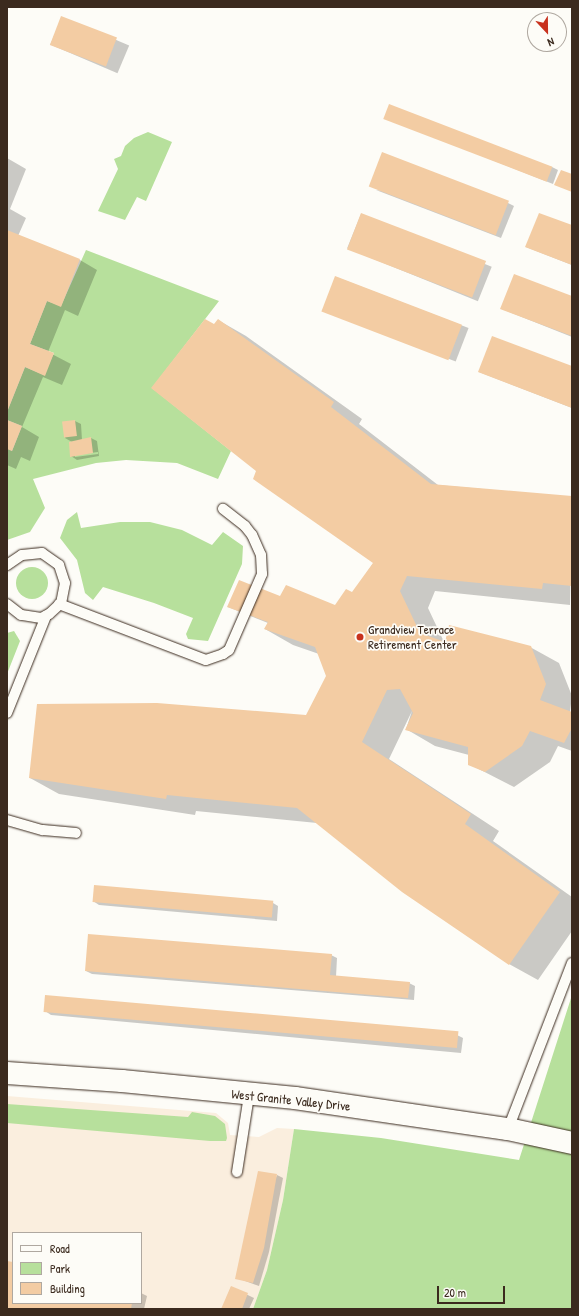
<!DOCTYPE html>
<html>
<head>
<meta charset="utf-8">
<style>
  body { margin:0 }
  #map { position:relative; width:579px; height:1316px; overflow:hidden; background:#fdfcf7; font-family:"Patrick Hand",sans-serif }
  div>[style] { position:absolute }
  [style*='--x'] { left:calc(var(--x)*1px); top:calc(var(--y)*1px); width:calc(var(--w)*1px); rotate:calc(var(--a)*1deg) }
  .built>* { inset:0; background:#faeede }
  .green>* { inset:0; background:#b7e09c }
  .round { border-radius:50% }
  .shadow>* { inset:0; background:#0003; transform-origin:0 0 }
  .building>* { inset:0; background:#f3cca3; transform-origin:0 0 }
  .roads { filter:drop-shadow(0 0 1px #3b2a1e) drop-shadow(0 0 1px #3b2a1e) }
  .lane>* { height:10px; margin:-5px; padding:0 5px; transform-origin:5px; border-radius:5px; background:#fdfcf7 }
  .secondary>* { height:22px; margin:-11px; padding:0 11px; transform-origin:11px; border-radius:11px; background:#fdfcf7 }
  .dots>* { width:11px; height:11px; translate:-50% -50%; box-sizing:border-box; border:2px solid #fdfcf7; border-radius:50% }
  span { translate:-50% -50%; white-space:nowrap; text-align:center; line-height:1.15; -webkit-text-stroke:3.5px #fdfcf7; paint-order:stroke }
  .poi-label { font-size:13px; color:#3b2a1e }
  .left { translate:0 -50%; text-align:left }
  .street-label { font-size:13px; color:#3b2a1e }
  .frame { position:absolute; inset:0; border:8px solid #3b2a1e; pointer-events:none }
  .legend { position:absolute; left:12px; top:1232px; width:130px; height:72px; box-sizing:border-box; background:#fdfcf7; border:1px solid #afa8a0; margin:0; padding:5px 7px; list-style:none; font-size:12px; color:#3b2a1e }
  .legend li { display:flex; align-items:center; gap:8px; height:20px }
  .legend b { width:20px; border:1px solid #afa8a0 }
  .north { position:absolute; left:527px; top:12px; width:40px; height:40px; box-sizing:border-box; background:#fdfcf7; border:1px solid #afa8a0; border-radius:50%; rotate:158deg; font-size:11px; font-weight:700; line-height:16px; text-align:center; color:#3b2a1e }
  .north::after { content:''; display:block; margin:auto; width:14px; height:18px; background:#c8321e; clip-path:polygon(50% 0,100% 100%,50% 72%,0 100%) }
  .scale { position:absolute; left:437px; top:1286px; width:68px; height:18px; box-sizing:border-box; border:2px solid #3b2a1e; border-top:0; padding-left:5px; font-size:12px; line-height:14px; white-space:nowrap; color:#3b2a1e; -webkit-text-stroke:3px #fdfcf7; paint-order:stroke }
</style>
</head>
<body>
<div id="map">
  <div class="built">
    <div style="clip-path:polygon(evenodd,7px 1096px,216px 1113px,228px 1123px,230px 1135px,259px 1137px,277px 1128px,294px 1129px,283px 1200px,267px 1270px,253px 1309px,7px 1309px,7px 1096px,13px 1233px,141px 1233px,141px 1303px,13px 1303px,13px 1233px)"></div>
  </div>
  <div class="green">
    <div style="clip-path:polygon(148px 132px,172px 142px,146px 201px,137px 197px,125px 220px,98px 211px,118px 169px,114px 159px,121px 156px,125px 146px,134px 138px)"></div>
    <div style="clip-path:polygon(86px 250px,219px 301px,152px 388px,231px 451px,218px 479px,177px 463px,126px 460px,96px 463px,33px 479px,45px 508px,30px 532px,7px 540px,7px 448px,12px 451px,22px 426px,7px 420px,7px 412px,25px 367px,44px 375px,54px 353px,30px 344px,47px 301px,61px 306px)"></div>
    <div style="clip-path:polygon(77px 512px,81px 528px,120px 522px,150px 522px,182px 530px,212px 545px,223px 532px,243px 546px,242px 564px,208px 641px,188px 639px,186px 634px,193px 618px,154px 603px,103px 587px,93px 600px,85px 593px,77px 560px,60px 538px,67px 520px)"></div>
    <div class="round" style="left:16px;top:567px;width:32px;height:32px"></div>
    <div style="clip-path:polygon(14px 631px,20px 641px,7px 674px,7px 633px)"></div>
    <div style="clip-path:polygon(572px 995px,572px 1309px,253px 1309px,267px 1270px,283px 1200px,294px 1129px,381px 1138px,519px 1160px)"></div>
    <div style="clip-path:polygon(7px 1104px,188px 1117px,192px 1112px,215px 1116px,225px 1124px,227px 1138px,226px 1141px,210px 1141px,7px 1123px)"></div>
  </div>
  <div class="shadow">
    <div style="left:62px;top:17px;width:73px;height:30px;rotate:23deg"></div>
    <div style="clip-path:polygon(385px 118px,552px 167px,558px 170px,553px 184px)"></div>
    <div style="clip-path:polygon(7px 158px,26px 169px,10px 209px,26px 218px,18px 236px,80px 260px,97px 270px,78px 316px,65px 310px,48px 352px,71px 364px,62px 385px,43px 377px,22px 427px,39px 437px,30px 461px,21px 457px,16px 469px,7px 465px)"></div>
    <div style="clip-path:polygon(376px 190px,508px 203px,514px 206px,501px 238px)"></div>
    <div style="left:361px;top:214px;width:141px;height:37px;rotate:22deg"></div>
    <div style="clip-path:polygon(572px 226px,572px 265px,526px 247px)"></div>
    <div style="left:336px;top:277px;width:142px;height:36px;rotate:21deg"></div>
    <div style="clip-path:polygon(572px 297px,572px 337px,502px 309px)"></div>
    <div style="clip-path:polygon(218px 320px,246px 336px,362px 419px,359px 424px,438px 485px,572px 497px,570px 605px,435px 591px,428px 608px,445px 644px,530px 647px,559px 663px,572px 696px,570px 712px,572px 751px,558px 746px,550px 762px,514px 787px,469px 764px,469px 755px,435px 746px,406px 729px,412px 711px,389px 759px,499px 831px,493px 841px,572px 897px,572px 931px,538px 980px,509px 964px,317px 823px,196px 811px,195px 815px,59px 794px,30px 778px,307px 716px,327px 676px,319px 654px,293px 645px,265px 629px,268px 623px,228px 607px,279px 597px,335px 606px,353px 593px,374px 562px,257px 470px,215px 325px)"></div>
    <div style="clip-path:polygon(572px 367px,572px 408px,479px 372px)"></div>
    <div style="clip-path:polygon(evenodd,75px 421px,81px 424px,82px 440px,91px 438px,97px 441px,99px 456px,77px 460px,71px 456px,72px 442px,65px 438px,75px 421px,98px 452px,98px 454px,75px 457px,75px 455px,98px 452px)"></div>
    <div style="clip-path:polygon(93px 901px,273px 903px,278px 906px,277px 921px,99px 905px)"></div>
    <div style="clip-path:polygon(331px 955px,337px 958px,336px 977px,409px 983px,415px 986px,414px 1000px,92px 974px,86px 971px)"></div>
    <div style="clip-path:polygon(45px 1011px,457px 1035px,463px 1038px,461px 1053px,51px 1015px)"></div>
    <div style="clip-path:polygon(277px 1175px,283px 1178px,269px 1252px,259px 1286px,237px 1278px)"></div>
    <div style="clip-path:polygon(7px 1262px,13px 1263px,13px 1303px,141px 1303px,141px 1293px,147px 1296px,144px 1309px,7px 1309px)"></div>
    <div style="clip-path:polygon(231px 1287px,254px 1298px,249px 1309px,222px 1309px)"></div>
  </div>
  <div class="building">
    <div style="left:61px;top:16px;width:60px;height:31px;rotate:21deg"></div>
    <div style="left:389px;top:104px;width:175px;height:16px;rotate:21deg"></div>
    <div style="left:382px;top:152px;width:136px;height:37px;rotate:21deg"></div>
    <div style="clip-path:polygon(561px 170px,572px 174px,572px 192px,554px 185px)"></div>
    <div style="left:361px;top:213px;width:134px;height:39px;rotate:21deg"></div>
    <div style="clip-path:polygon(539px 213px,572px 225px,572px 265px,525px 247px)"></div>
    <div style="clip-path:polygon(7px 230px,80px 259px,61px 307px,47px 301px,30px 344px,54px 353px,45px 376px,25px 367px,7px 412px)"></div>
    <div style="clip-path:polygon(514px 274px,572px 296px,572px 336px,500px 309px)"></div>
    <div style="left:335px;top:276px;width:136px;height:38px;rotate:21deg"></div>
    <div style="clip-path:polygon(205px 319px,214px 324px,218px 319px,334px 402px,331px 407px,431px 484px,572px 496px,572px 586px,543px 583px,542px 589px,407px 576px,400px 591px,420px 633px,445px 642px,449px 625px,531px 646px,546px 684px,540px 700px,572px 712px,572px 728px,564px 743px,530px 731px,522px 746px,485px 772px,468px 765px,468px 747px,405px 730px,413px 713px,400px 689px,387px 690px,362px 742px,471px 814px,465px 824px,560px 892px,509px 965px,402px 892px,297px 808px,167px 795px,166px 799px,29px 778px,37px 704px,157px 703px,306px 715px,326px 676px,315px 647px,264px 629px,268px 622px,227px 607px,239px 580px,280px 596px,286px 585px,335px 605px,346px 589px,352px 592px,373px 563px,253px 479px,256px 471px,151px 388px)"></div>
    <div style="clip-path:polygon(492px 336px,572px 366px,572px 408px,478px 372px)"></div>
    <div style="clip-path:polygon(7px 420px,22px 426px,12px 451px,7px 449px)"></div>
    <div style="left:75px;top:420px;width:16px;height:13px;rotate:83deg"></div>
    <div style="clip-path:polygon(91px 437px,93px 453px,70px 457px,69px 442px)"></div>
    <div style="left:94px;top:885px;width:180px;height:17px;rotate:5deg"></div>
    <div style="clip-path:polygon(88px 934px,332px 954px,330px 975px,410px 982px,408px 998px,85px 971px)"></div>
    <div style="left:45px;top:995px;width:415px;height:17px;rotate:5deg"></div>
    <div style="clip-path:polygon(258px 1171px,277px 1174px,264px 1248px,253px 1283px,235px 1279px)"></div>
    <div style="clip-path:polygon(7px 1261px,13px 1262px,13px 1303px,132px 1303px,131px 1309px,7px 1309px)"></div>
    <div style="clip-path:polygon(231px 1286px,248px 1293px,242px 1309px,221px 1309px)"></div>
  </div>
  <div class="roads">
    <div class="lane">
      <div style="--x:7;--y:565;--w:18;--a:-34"></div>
      <div style="--x:22;--y:555;--w:20;--a:-6"></div>
      <div style="--x:42;--y:553;--w:21;--a:35"></div>
      <div style="--x:59;--y:565;--w:19;--a:72"></div>
      <div style="--x:65;--y:583;--w:20;--a:101"></div>
      <div style="--x:61;--y:603;--w:16;--a:137"></div>
      <div style="--x:49;--y:614;--w:9;--a:153"></div>
      <div style="--x:41;--y:618;--w:20;--a:-171"></div>
      <div style="--x:21;--y:615;--w:18;--a:-142"></div>
      <div style="--x:59;--y:604;--w:157;--a:20.9"></div>
      <div style="--x:206;--y:660;--w:18;--a:-19"></div>
      <div style="--x:223;--y:654;--w:7;--a:-34"></div>
      <div style="--x:229;--y:650;--w:83;--a:-66.5"></div>
      <div style="--x:262;--y:574;--w:19;--a:-93"></div>
      <div style="--x:261;--y:555;--w:22;--a:-114"></div>
      <div style="--x:252;--y:535;--w:11;--a:-128"></div>
      <div style="--x:245;--y:526;--w:28;--a:-142"></div>
      <div style="--x:7;--y:713;--w:105;--a:-68.1"></div>
      <div style="--x:7;--y:820;--w:37;--a:16"></div>
      <div style="--x:43;--y:830;--w:33;--a:5"></div>
      <div style="--x:508;--y:1129;--w:178;--a:-68.9"></div>
      <div style="--x:237;--y:1172;--w:78;--a:-81.1"></div>
    </div>
    <div class="secondary">
      <div style="--x:7;--y:1073;--w:115;--a:4"></div>
      <div style="--x:122;--y:1081;--w:174;--a:5.6"></div>
      <div style="--x:295;--y:1098;--w:215;--a:8.3"></div>
      <div style="--x:508;--y:1129;--w:66;--a:12.3"></div>
    </div>
  </div>
  <div class="dots">
    <div style="left:360px;top:637px;background:#c8321e"></div>
  </div>
  <div class="poi-label">
    <span class="left" style="left:368px;top:637px">Grandview Terrace<br>Retirement Center</span>
  </div>
  <div class="street-label">
    <span style="left:291px;top:1100px;rotate:6deg">West Granite Valley Drive</span>
  </div>
  <div class="frame"></div>
  <ul class="legend">
  <li><b style="height:5px;background:#fdfcf7"></b>Road</li>
  <li><b style="height:11px;background:#b7e09c"></b>Park</li>
  <li><b style="height:11px;background:#f3cca3"></b>Building</li>
  </ul>
  <div class="north">N</div>
  <div class="scale">20 m</div>
</div>
</body>
</html>
